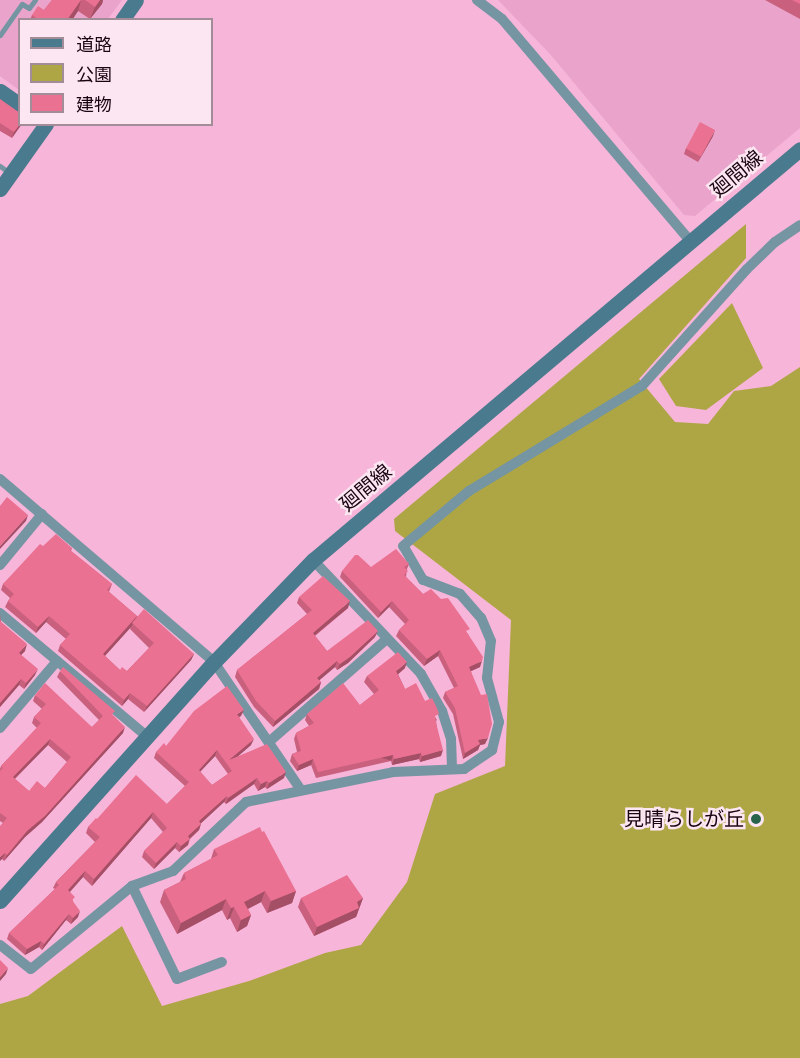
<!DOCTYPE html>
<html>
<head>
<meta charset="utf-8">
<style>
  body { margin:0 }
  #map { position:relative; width:800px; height:1058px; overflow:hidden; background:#f7b5da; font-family:Roboto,"Noto Sans JP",sans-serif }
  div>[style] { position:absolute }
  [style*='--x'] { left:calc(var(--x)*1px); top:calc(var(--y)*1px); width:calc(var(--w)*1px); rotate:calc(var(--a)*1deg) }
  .built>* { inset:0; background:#eaa4cb }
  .green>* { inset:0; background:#aea644 }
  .lane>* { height:5px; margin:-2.5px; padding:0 2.5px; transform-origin:2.5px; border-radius:2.5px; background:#7695a2 }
  .street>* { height:10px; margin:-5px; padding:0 5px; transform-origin:5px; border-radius:5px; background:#7695a2 }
  .secondary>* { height:15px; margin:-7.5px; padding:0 7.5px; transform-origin:7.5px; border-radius:7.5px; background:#4a7a8d }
  .wall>* { inset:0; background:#c9617e }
  .shaded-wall>* { inset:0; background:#a44f66; transform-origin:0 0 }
  .building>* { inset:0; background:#ea7192; transform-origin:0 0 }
  .dots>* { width:16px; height:16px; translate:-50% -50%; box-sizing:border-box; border:3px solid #fbe6f1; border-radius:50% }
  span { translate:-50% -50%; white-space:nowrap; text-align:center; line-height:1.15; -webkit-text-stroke:5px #fbe6f1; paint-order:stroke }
  .street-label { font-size:20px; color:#190511 }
  .poi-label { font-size:20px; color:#190511 }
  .right { translate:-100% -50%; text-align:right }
  .legend { position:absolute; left:18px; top:18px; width:195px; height:108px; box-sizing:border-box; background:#fbe6f1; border:2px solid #a18c97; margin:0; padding:8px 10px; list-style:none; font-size:18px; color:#190511 }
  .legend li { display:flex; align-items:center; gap:12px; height:30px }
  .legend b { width:30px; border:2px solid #a18c97 }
</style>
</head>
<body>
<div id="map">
  <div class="built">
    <div style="clip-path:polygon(0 0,122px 0,108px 19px,20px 20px,19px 90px,0 76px)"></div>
    <div style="clip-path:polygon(498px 0,800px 0,800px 128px,695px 216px,684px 215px,550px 54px)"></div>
  </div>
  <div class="green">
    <div style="clip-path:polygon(746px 224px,746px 258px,639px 379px,675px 422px,708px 424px,734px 391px,771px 386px,800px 367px,800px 1058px,0 1058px,0 1004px,28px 996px,122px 926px,162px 1006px,249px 981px,325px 953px,361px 945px,407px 882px,435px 794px,505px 766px,511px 620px,395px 531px,394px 519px)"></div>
    <div style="clip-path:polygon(732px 303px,763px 368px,706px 410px,676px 406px,659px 379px)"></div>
  </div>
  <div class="lane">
    <div style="--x:0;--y:35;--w:38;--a:-55"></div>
    <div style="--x:22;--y:4;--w:8;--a:30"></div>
    <div style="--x:29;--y:8;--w:10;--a:-53"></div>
    <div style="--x:0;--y:166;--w:14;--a:36"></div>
  </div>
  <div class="street">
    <div style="--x:477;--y:0;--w:31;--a:37"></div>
    <div style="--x:502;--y:19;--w:291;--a:49.7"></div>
    <div style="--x:0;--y:479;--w:282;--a:40.5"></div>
    <div style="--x:214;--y:662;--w:155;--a:55.8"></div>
    <div style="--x:313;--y:560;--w:157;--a:46.5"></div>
    <div style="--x:421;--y:674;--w:43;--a:60.4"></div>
    <div style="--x:442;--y:711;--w:29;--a:72"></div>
    <div style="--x:451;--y:739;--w:29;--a:88"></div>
    <div style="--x:0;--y:565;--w:66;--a:-50.5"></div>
    <div style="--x:0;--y:613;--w:193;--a:40"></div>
    <div style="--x:0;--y:728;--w:88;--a:-49.6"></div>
    <div style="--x:270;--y:741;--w:155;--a:-41.1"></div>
    <div style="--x:132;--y:886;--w:103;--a:64.2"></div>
    <div style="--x:177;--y:979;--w:48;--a:-20.7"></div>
    <div style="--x:0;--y:945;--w:39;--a:38"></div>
    <div style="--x:31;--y:969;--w:131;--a:-39.4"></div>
    <div style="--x:132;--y:886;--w:44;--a:-20.1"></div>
    <div style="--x:173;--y:871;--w:100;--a:-43.4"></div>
    <div style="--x:246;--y:802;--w:150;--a:-11.5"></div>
    <div style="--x:393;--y:772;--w:71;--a:-2.4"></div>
    <div style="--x:464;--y:769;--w:34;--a:-34"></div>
    <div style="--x:492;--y:750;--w:29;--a:-76"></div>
    <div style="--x:499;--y:722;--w:46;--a:-105.3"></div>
    <div style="--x:487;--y:678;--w:37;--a:-84"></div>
    <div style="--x:491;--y:641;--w:25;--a:-113"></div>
    <div style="--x:481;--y:618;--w:32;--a:-131"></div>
    <div style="--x:460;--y:594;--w:40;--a:-159"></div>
    <div style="--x:423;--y:580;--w:39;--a:-120"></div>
    <div style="--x:403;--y:546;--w:86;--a:-39.8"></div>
    <div style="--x:469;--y:491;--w:202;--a:-31.3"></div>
    <div style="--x:642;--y:386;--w:157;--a:-48.1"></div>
    <div style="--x:747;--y:269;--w:39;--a:-44"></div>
    <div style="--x:775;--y:242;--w:30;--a:-34"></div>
  </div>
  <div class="secondary">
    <div style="--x:122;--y:20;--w:24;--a:-55"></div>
    <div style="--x:0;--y:91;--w:24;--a:35"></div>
    <div style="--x:0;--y:189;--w:80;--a:-54.7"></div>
    <div style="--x:0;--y:901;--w:321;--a:-48.2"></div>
    <div style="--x:214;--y:662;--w:142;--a:-45.9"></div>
    <div style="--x:313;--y:560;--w:637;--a:-40.16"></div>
  </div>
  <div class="wall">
    <div style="clip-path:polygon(52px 0,103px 0,102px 4px,90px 19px,78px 11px,72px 20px,30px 20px,32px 15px,44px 10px)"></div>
    <div style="clip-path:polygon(765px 0,800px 0,800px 19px)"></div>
    <div style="clip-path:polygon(0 99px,20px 124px,12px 138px,0 131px)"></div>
    <div style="clip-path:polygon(713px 136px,698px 162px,684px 154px,686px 148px)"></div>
    <div style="clip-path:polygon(evenodd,43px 546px,72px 548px,71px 551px,112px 584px,109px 592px,137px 616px,194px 654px,191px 660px,144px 712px,128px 699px,122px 706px,58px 651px,60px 645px,66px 639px,46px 622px,36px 633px,5px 607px,8px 601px,10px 598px,1px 590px,3px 584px,43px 546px,131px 627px,130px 629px,149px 648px,127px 671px,120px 670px,105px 656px,131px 627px)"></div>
    <div style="clip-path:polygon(409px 564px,407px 569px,406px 577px,423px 594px,468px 634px,480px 667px,471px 671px,485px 744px,480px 745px,478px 750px,463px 759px,453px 714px,443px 698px,445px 692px,454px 688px,438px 656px,424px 666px,396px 636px,399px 630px,405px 624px,389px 607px,378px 618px,340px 577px,342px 571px)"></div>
    <div style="clip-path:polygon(299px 597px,348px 608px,315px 636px,327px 651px,375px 637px,348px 663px,337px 670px,335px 667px,319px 680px,321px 682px,319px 689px,273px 727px,254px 707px,235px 677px,237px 670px,307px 614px,297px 603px)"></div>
    <div style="clip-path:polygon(0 614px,1px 622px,25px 651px,21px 655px,35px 675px,24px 689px,19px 685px,0 707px)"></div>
    <div style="clip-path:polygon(405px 668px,398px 674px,405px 689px,425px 701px,437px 720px,436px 721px,441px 756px,420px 762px,419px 759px,392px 765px,391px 761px,316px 778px,311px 765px,297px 771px,290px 761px,292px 754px,297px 752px,294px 739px,296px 733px,309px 726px,305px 720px,307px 714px,360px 705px,374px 694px,364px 682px,367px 676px)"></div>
    <div style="clip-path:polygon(evenodd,60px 671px,113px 716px,123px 733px,42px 822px,25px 837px,4px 861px,2px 859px,3px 823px,0 821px,0 769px,1px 766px,37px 728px,32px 723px,34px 717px,42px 709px,33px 701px,35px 695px,92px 727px,99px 720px,57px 677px,60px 671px,48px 745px,67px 762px,45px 788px,29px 791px,15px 779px,48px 745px)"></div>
    <div style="clip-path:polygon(evenodd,241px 716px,239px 717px,251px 745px,238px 756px,284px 778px,267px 789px,265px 787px,258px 791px,254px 784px,226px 804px,224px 802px,201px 823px,199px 830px,190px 839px,188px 845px,179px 852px,175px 848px,154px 869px,142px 857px,144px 851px,163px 832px,151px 818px,92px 886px,83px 877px,70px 892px,78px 917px,71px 924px,66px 920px,42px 950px,39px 947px,25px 955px,7px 939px,9px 933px,55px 889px,53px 888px,56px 882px,95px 842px,86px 833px,88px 827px,97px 819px,167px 804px,185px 786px,154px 758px,156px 752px,166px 746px,241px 716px,215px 756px,228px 774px,212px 785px,200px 772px,215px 756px)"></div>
    <div style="clip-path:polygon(214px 849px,296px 891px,292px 903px,267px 913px,261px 902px,248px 909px,251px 915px,247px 926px,237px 932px,230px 918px,227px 920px,222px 910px,177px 934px,160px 902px,164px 890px,180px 882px,184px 873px,211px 859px)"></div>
    <div style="clip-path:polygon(301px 898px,363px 898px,356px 917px,314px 936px,298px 907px)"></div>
  </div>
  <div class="shaded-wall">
    <div style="clip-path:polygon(81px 0,78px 11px,72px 20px,67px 20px)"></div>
    <div style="clip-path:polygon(100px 0,103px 0,102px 4px,90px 19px,95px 7px)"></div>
    <div style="clip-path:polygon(20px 124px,22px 124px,12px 138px,14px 132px)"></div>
    <div style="clip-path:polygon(715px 130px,713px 136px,698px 162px,701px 156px)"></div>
    <div style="clip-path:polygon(28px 515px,26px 521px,0 549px,0 546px)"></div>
    <div style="clip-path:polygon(350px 601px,348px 608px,310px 639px,313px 633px)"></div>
    <div style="clip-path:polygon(392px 601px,389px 607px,378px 618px,381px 612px)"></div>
    <div style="clip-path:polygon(49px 616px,46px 622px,36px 633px,38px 627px)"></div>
    <div style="clip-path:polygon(137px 616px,131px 627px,101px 660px,103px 654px)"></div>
    <div style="clip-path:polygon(378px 631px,375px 637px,348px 663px,337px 670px,340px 664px)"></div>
    <div style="clip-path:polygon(27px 644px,25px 651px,17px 659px,19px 653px)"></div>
    <div style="clip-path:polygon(440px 650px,438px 656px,424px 666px,427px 659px)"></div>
    <div style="clip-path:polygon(194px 654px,191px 660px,144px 712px,147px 706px)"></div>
    <div style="clip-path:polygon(337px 661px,335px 667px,315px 684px,317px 678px)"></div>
    <div style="clip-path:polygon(482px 661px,480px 667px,467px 673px,469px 667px)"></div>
    <div style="clip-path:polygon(407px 662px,405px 668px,394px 678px,396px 671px)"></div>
    <div style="clip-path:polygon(38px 669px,35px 675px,24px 689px,26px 683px)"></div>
    <div style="clip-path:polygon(21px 679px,19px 685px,0 707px,0 703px)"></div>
    <div style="clip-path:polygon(321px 682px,319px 689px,273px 727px,275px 721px)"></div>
    <div style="clip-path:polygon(130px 693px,128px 699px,122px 706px,124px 700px)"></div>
    <div style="clip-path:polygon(244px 710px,241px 716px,235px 720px,237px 714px)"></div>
    <div style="clip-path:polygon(125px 727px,123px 733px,42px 822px,25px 837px,4px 861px,7px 855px,27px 831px)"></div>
    <div style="clip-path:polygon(488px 738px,485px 744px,480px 745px,478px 750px,463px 759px,465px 753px,478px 740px)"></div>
    <div style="clip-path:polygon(50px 739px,48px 745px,10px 783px,13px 777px)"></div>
    <div style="clip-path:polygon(254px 739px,251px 745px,228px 765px,229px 760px)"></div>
    <div style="clip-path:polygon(217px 750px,215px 756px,196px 776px,199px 770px)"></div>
    <div style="clip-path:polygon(443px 750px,441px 756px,420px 762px,422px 756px)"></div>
    <div style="clip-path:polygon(421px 753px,419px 759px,392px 765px,394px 759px)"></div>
    <div style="left:393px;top:755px;width:6px;height:77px;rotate:108deg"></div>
    <div style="clip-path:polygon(313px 759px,311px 765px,297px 771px,299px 765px)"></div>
    <div style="clip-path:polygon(286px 772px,284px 778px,267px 789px,269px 783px)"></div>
    <div style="clip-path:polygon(257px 778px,254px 784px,226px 804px,228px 798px)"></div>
    <div style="clip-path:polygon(267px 781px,265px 787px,258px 791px,261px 784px)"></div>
    <div style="clip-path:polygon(227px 796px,224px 802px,197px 827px,199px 821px)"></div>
    <div style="clip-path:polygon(153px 812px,151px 818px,92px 886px,94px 879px)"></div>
    <div style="clip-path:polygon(201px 824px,199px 830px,189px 839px,188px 845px,179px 852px,181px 846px,188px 836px)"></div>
    <div style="clip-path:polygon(177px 842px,175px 848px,154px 869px,156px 863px)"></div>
    <div style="clip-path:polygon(5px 853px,2px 859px,0 861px,0 857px)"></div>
    <div style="clip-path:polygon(85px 871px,83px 877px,66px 896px,68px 890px)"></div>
    <div style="clip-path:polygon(265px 891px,261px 902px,240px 913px,244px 902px)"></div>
    <div style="clip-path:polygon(296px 891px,292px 903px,267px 913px,271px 901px)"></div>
    <div style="clip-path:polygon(363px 898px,356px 917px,314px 936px,317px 927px)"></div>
    <div style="clip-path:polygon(226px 899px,222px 910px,177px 934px,181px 923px)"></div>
    <div style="clip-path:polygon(234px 907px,230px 918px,227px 920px,231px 908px)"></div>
    <div style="clip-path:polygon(80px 911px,78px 917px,71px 924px,73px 918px)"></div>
    <div style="clip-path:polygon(69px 914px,66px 920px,42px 950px,44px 944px)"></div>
    <div style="clip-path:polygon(251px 915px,247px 926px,237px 932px,241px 920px)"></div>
    <div style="clip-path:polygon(41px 941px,39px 947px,25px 955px,27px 949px)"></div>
    <div style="clip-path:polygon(8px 968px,6px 974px,0 981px,0 977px)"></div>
  </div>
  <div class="building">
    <div style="clip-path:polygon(52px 0,81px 0,67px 20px,39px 20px,32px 15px,38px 6px,44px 10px)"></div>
    <div style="clip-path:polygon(85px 0,100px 0,95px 7px)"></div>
    <div style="clip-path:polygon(792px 0,800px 0,800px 4px)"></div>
    <div style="clip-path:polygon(0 99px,20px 113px,20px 124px,14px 132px,0 123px)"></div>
    <div style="left:700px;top:122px;width:17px;height:30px;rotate:28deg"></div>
    <div style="clip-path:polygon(7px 497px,28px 515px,0 546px,0 506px)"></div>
    <div style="clip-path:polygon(56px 534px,72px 548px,70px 550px,112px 584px,107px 590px,137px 616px,103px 654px,120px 670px,122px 667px,127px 671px,154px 643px,132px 623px,144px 609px,194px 654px,147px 706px,130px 693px,124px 700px,60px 645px,70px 634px,49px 616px,38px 627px,8px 601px,14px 594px,3px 584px,40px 544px,43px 546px)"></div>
    <div style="clip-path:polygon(396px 549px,409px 564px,404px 567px,408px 571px,404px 575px,423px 594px,431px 589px,441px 599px,448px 598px,470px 629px,466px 631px,483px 657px,482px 661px,469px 667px,481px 695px,487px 694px,492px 724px,488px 738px,478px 740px,480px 744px,465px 753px,455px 708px,445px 692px,458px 686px,440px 650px,427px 659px,399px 630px,409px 620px,392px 601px,381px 612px,342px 571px,355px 555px,358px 555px,371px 567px)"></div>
    <div style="clip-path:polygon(323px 576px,350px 601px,313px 633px,327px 651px,368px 620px,378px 631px,350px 657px,340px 664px,337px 661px,317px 678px,321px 682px,275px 721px,256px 701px,237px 670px,312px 610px,299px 597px)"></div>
    <div style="clip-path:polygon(0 621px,27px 644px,19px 653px,38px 669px,26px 683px,21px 679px,0 703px)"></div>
    <div style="clip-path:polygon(398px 652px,407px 662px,396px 671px,405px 689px,416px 683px,425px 701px,432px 698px,437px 708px,439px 714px,435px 716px,436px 723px,443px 750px,422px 756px,421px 753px,394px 759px,393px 755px,318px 772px,313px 759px,299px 765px,292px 754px,301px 751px,296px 733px,314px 723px,307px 714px,343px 683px,360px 705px,379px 690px,367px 676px)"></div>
    <div style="clip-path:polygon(evenodd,63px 667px,115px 711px,112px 714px,125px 727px,45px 816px,27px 831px,7px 855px,5px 853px,0 857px,0 826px,7px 818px,0 813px,0 771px,3px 768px,1px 766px,41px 723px,34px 717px,46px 704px,35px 695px,45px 683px,92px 727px,103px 716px,60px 671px,63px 667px,50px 739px,71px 757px,45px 788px,37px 781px,29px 791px,13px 777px,50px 739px)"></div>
    <div style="clip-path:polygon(evenodd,227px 686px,244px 710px,237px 714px,254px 739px,229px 760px,267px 744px,286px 772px,269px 783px,267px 781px,261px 784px,257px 778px,228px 798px,227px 796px,199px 821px,201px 824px,188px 836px,190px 839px,181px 846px,177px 842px,156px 863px,144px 851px,167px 828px,153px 812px,94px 879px,85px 871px,68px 890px,75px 897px,72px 900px,80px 911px,73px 918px,69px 914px,44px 944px,41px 941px,27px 949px,9px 933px,59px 885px,56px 882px,100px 837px,88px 827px,96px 818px,97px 819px,136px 775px,167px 804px,189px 782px,156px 752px,164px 743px,166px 746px,194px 711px,227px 686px,217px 750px,232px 771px,212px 785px,199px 770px,217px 750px)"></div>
    <div style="clip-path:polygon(260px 827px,262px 832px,264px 831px,296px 891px,271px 901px,265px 891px,244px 902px,251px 915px,241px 920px,234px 907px,231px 908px,226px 899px,181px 923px,164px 890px,186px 879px,184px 873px,218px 855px,214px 849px)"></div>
    <div style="clip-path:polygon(347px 875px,363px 898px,357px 902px,359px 908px,317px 927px,301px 898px)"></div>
    <div style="clip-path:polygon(0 960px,8px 968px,0 977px)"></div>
  </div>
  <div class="dots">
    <div style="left:756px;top:819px;background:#29634c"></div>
  </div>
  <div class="street-label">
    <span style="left:737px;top:174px;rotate:-40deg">廻間線</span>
    <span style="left:366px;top:488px;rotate:-40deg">廻間線</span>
  </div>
  <div class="poi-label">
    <span class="right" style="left:744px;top:819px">見晴らしが丘</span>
  </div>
  <ul class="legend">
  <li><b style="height:8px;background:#4a7a8d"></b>道路</li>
  <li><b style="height:16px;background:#aea644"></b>公園</li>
  <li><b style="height:16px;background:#ea7192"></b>建物</li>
  </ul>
</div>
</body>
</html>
